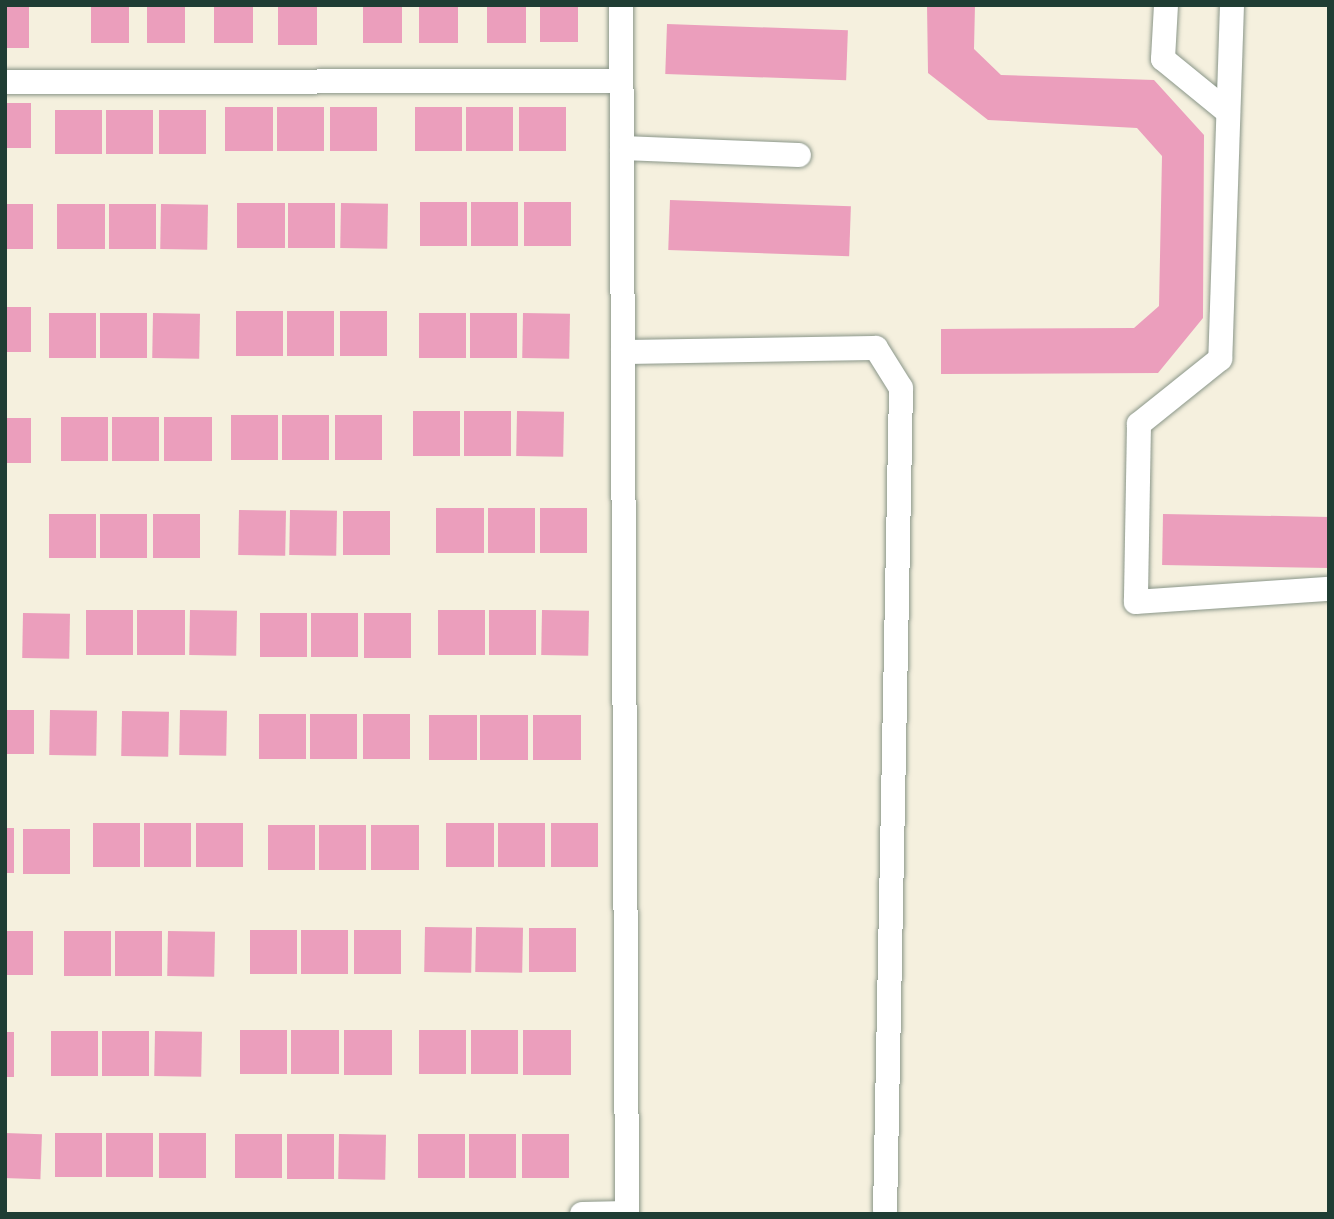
<!DOCTYPE html>
<html>
<head>
<meta charset="utf-8">
<style>
  body { margin:0 }
  #map { position:relative; width:1334px; height:1219px; overflow:hidden; background:#f5f0de; font-family:Itim,sans-serif }
  div>[style] { position:absolute }
  [style*='--x'] { left:calc(var(--x)*1px); top:calc(var(--y)*1px); width:calc(var(--w)*1px); rotate:calc(var(--a)*1deg) }
  .building>* { inset:0; background:#eb9ebc; transform-origin:0 0 }
  .roads { filter:drop-shadow(0 0 2px #8a9689) drop-shadow(0 0 2px #8a9689) }
  .minor>* { height:24px; margin:-12px; padding:0 12px; transform-origin:12px; border-radius:12px; background:#fff }
  span { translate:-50% -50%; white-space:nowrap; text-align:center; line-height:1.15; -webkit-text-stroke:5px #fdfcf7; paint-order:stroke }
  .frame { position:absolute; inset:0; border:7px solid #1f3d34; pointer-events:none }
</style>
</head>
<body>
<div id="map">
  <div class="building">
    <div style="left:5px;top:5px;width:24px;height:43px"></div>
    <div style="left:91px;top:5px;width:38px;height:38px"></div>
    <div style="left:147px;top:5px;width:38px;height:38px"></div>
    <div style="left:214px;top:5px;width:39px;height:38px"></div>
    <div style="left:278px;top:5px;width:39px;height:40px"></div>
    <div style="left:363px;top:5px;width:39px;height:38px"></div>
    <div style="left:419px;top:5px;width:39px;height:38px"></div>
    <div style="left:487px;top:5px;width:39px;height:38px"></div>
    <div style="left:540px;top:5px;width:38px;height:37px"></div>
    <div style="clip-path:polygon(927px 5px,975px 5px,974px 49px,1001px 75px,1154px 80px,1204px 135px,1203px 318px,1158px 373px,941px 374px,941px 329px,1134px 328px,1159px 306px,1162px 156px,1137px 128px,988px 120px,928px 73px)"></div>
    <div style="left:667px;top:24px;width:181px;height:50px;rotate:2deg"></div>
    <div style="left:5px;top:103px;width:26px;height:45px"></div>
    <div style="left:225px;top:107px;width:48px;height:44px"></div>
    <div style="left:277px;top:107px;width:47px;height:44px"></div>
    <div style="left:330px;top:107px;width:47px;height:44px"></div>
    <div style="left:415px;top:107px;width:47px;height:44px"></div>
    <div style="left:466px;top:107px;width:47px;height:44px"></div>
    <div style="left:519px;top:107px;width:47px;height:44px"></div>
    <div style="left:55px;top:110px;width:47px;height:44px"></div>
    <div style="left:106px;top:110px;width:47px;height:44px"></div>
    <div style="left:159px;top:110px;width:47px;height:44px"></div>
    <div style="left:670px;top:200px;width:181px;height:50px;rotate:2deg"></div>
    <div style="left:420px;top:202px;width:47px;height:44px"></div>
    <div style="left:471px;top:202px;width:47px;height:44px"></div>
    <div style="left:524px;top:202px;width:47px;height:44px"></div>
    <div style="left:237px;top:203px;width:48px;height:45px"></div>
    <div style="left:288px;top:203px;width:47px;height:45px"></div>
    <div style="left:341px;top:203px;width:47px;height:45px;rotate:1deg"></div>
    <div style="left:5px;top:204px;width:28px;height:45px"></div>
    <div style="left:57px;top:204px;width:48px;height:45px"></div>
    <div style="left:109px;top:204px;width:47px;height:45px"></div>
    <div style="left:161px;top:204px;width:47px;height:45px;rotate:1deg"></div>
    <div style="left:5px;top:307px;width:26px;height:45px"></div>
    <div style="left:236px;top:311px;width:47px;height:45px"></div>
    <div style="left:287px;top:311px;width:47px;height:45px"></div>
    <div style="left:340px;top:311px;width:47px;height:45px"></div>
    <div style="left:49px;top:313px;width:47px;height:45px"></div>
    <div style="left:100px;top:313px;width:47px;height:45px"></div>
    <div style="left:153px;top:313px;width:47px;height:45px;rotate:1deg"></div>
    <div style="left:419px;top:313px;width:47px;height:45px"></div>
    <div style="left:470px;top:313px;width:47px;height:45px"></div>
    <div style="left:523px;top:313px;width:47px;height:45px;rotate:1deg"></div>
    <div style="left:413px;top:411px;width:47px;height:45px"></div>
    <div style="left:464px;top:411px;width:47px;height:45px"></div>
    <div style="left:517px;top:411px;width:47px;height:45px;rotate:1deg"></div>
    <div style="left:231px;top:415px;width:47px;height:45px"></div>
    <div style="left:282px;top:415px;width:47px;height:45px"></div>
    <div style="left:335px;top:415px;width:47px;height:45px"></div>
    <div style="left:61px;top:417px;width:47px;height:44px"></div>
    <div style="left:112px;top:417px;width:47px;height:44px"></div>
    <div style="left:164px;top:417px;width:48px;height:44px"></div>
    <div style="left:5px;top:418px;width:26px;height:45px"></div>
    <div style="left:436px;top:508px;width:48px;height:45px"></div>
    <div style="left:488px;top:508px;width:47px;height:45px"></div>
    <div style="left:540px;top:508px;width:47px;height:45px"></div>
    <div style="left:239px;top:510px;width:47px;height:45px;rotate:1deg"></div>
    <div style="left:290px;top:510px;width:47px;height:45px;rotate:1deg"></div>
    <div style="left:343px;top:511px;width:47px;height:44px"></div>
    <div style="left:49px;top:514px;width:47px;height:44px"></div>
    <div style="left:100px;top:514px;width:47px;height:44px"></div>
    <div style="left:153px;top:514px;width:47px;height:44px"></div>
    <div style="left:1163px;top:514px;width:166px;height:51px;rotate:1deg"></div>
    <div style="left:86px;top:610px;width:47px;height:45px"></div>
    <div style="left:137px;top:610px;width:48px;height:45px"></div>
    <div style="left:190px;top:610px;width:47px;height:45px;rotate:1deg"></div>
    <div style="left:438px;top:610px;width:47px;height:45px"></div>
    <div style="left:489px;top:610px;width:47px;height:45px"></div>
    <div style="left:542px;top:610px;width:47px;height:45px;rotate:1deg"></div>
    <div style="left:23px;top:613px;width:47px;height:45px;rotate:1deg"></div>
    <div style="left:260px;top:613px;width:47px;height:44px"></div>
    <div style="left:311px;top:613px;width:47px;height:44px"></div>
    <div style="left:364px;top:613px;width:47px;height:45px"></div>
    <div style="left:5px;top:710px;width:29px;height:44px"></div>
    <div style="left:50px;top:710px;width:47px;height:45px;rotate:1deg"></div>
    <div style="left:180px;top:710px;width:47px;height:45px;rotate:1deg"></div>
    <div style="left:122px;top:711px;width:47px;height:45px;rotate:1deg"></div>
    <div style="left:259px;top:714px;width:47px;height:45px"></div>
    <div style="left:310px;top:714px;width:47px;height:45px"></div>
    <div style="left:363px;top:714px;width:47px;height:45px"></div>
    <div style="left:429px;top:715px;width:48px;height:45px"></div>
    <div style="left:480px;top:715px;width:48px;height:45px"></div>
    <div style="left:533px;top:715px;width:48px;height:45px"></div>
    <div style="left:93px;top:823px;width:47px;height:44px"></div>
    <div style="left:144px;top:823px;width:47px;height:44px"></div>
    <div style="left:196px;top:823px;width:47px;height:44px"></div>
    <div style="left:446px;top:823px;width:48px;height:44px"></div>
    <div style="left:498px;top:823px;width:47px;height:44px"></div>
    <div style="left:551px;top:823px;width:47px;height:44px"></div>
    <div style="left:268px;top:825px;width:47px;height:45px"></div>
    <div style="left:319px;top:825px;width:47px;height:45px"></div>
    <div style="left:371px;top:825px;width:48px;height:45px"></div>
    <div style="left:5px;top:828px;width:9px;height:45px"></div>
    <div style="left:23px;top:829px;width:47px;height:45px"></div>
    <div style="left:425px;top:927px;width:47px;height:45px;rotate:1deg"></div>
    <div style="left:476px;top:927px;width:47px;height:45px;rotate:1deg"></div>
    <div style="left:529px;top:928px;width:47px;height:44px"></div>
    <div style="left:250px;top:930px;width:47px;height:44px"></div>
    <div style="left:301px;top:930px;width:47px;height:44px"></div>
    <div style="left:354px;top:930px;width:47px;height:44px"></div>
    <div style="left:5px;top:931px;width:28px;height:44px"></div>
    <div style="left:64px;top:931px;width:47px;height:45px"></div>
    <div style="left:115px;top:931px;width:47px;height:45px"></div>
    <div style="left:168px;top:931px;width:47px;height:45px;rotate:1deg"></div>
    <div style="left:240px;top:1030px;width:47px;height:44px"></div>
    <div style="left:291px;top:1030px;width:48px;height:44px"></div>
    <div style="left:344px;top:1030px;width:48px;height:45px"></div>
    <div style="left:419px;top:1030px;width:47px;height:44px"></div>
    <div style="left:471px;top:1030px;width:47px;height:44px"></div>
    <div style="left:523px;top:1030px;width:48px;height:45px"></div>
    <div style="left:51px;top:1031px;width:47px;height:45px"></div>
    <div style="left:102px;top:1031px;width:47px;height:45px"></div>
    <div style="left:155px;top:1031px;width:47px;height:45px;rotate:1deg"></div>
    <div style="left:5px;top:1032px;width:9px;height:45px"></div>
    <div style="left:5px;top:1133px;width:37px;height:45px;rotate:2deg"></div>
    <div style="left:55px;top:1133px;width:47px;height:44px"></div>
    <div style="left:106px;top:1133px;width:47px;height:44px"></div>
    <div style="left:159px;top:1133px;width:47px;height:45px"></div>
    <div style="left:235px;top:1134px;width:47px;height:44px"></div>
    <div style="left:287px;top:1134px;width:47px;height:45px"></div>
    <div style="left:339px;top:1134px;width:47px;height:45px;rotate:1deg"></div>
    <div style="left:418px;top:1134px;width:47px;height:44px"></div>
    <div style="left:469px;top:1134px;width:47px;height:44px"></div>
    <div style="left:522px;top:1134px;width:47px;height:44px"></div>
  </div>
  <div class="roads">
    <div class="minor">
      <div style="--x:1166;--y:5;--w:54;--a:93.2"></div>
      <div style="--x:1163;--y:59;--w:84;--a:39.2"></div>
      <div style="--x:1232;--y:5;--w:354;--a:91.9"></div>
      <div style="--x:1220;--y:359;--w:104;--a:141.3"></div>
      <div style="--x:1139;--y:424;--w:178;--a:91"></div>
      <div style="--x:1136;--y:602;--w:193;--a:-3.9"></div>
      <div style="--x:5;--y:82;--w:616;--a:-0.09"></div>
      <div style="--x:622;--y:148;--w:177;--a:2.3"></div>
      <div style="--x:623;--y:352;--w:253;--a:-0.9"></div>
      <div style="--x:876;--y:348;--w:47;--a:58"></div>
      <div style="--x:901;--y:388;--w:823;--a:91.11"></div>
      <div style="--x:582;--y:1214;--w:45;--a:-1.3"></div>
      <div style="--x:627;--y:1213;--w:1208;--a:-90.28"></div>
    </div>
  </div>
  <div class="frame"></div>
</div>
</body>
</html>
